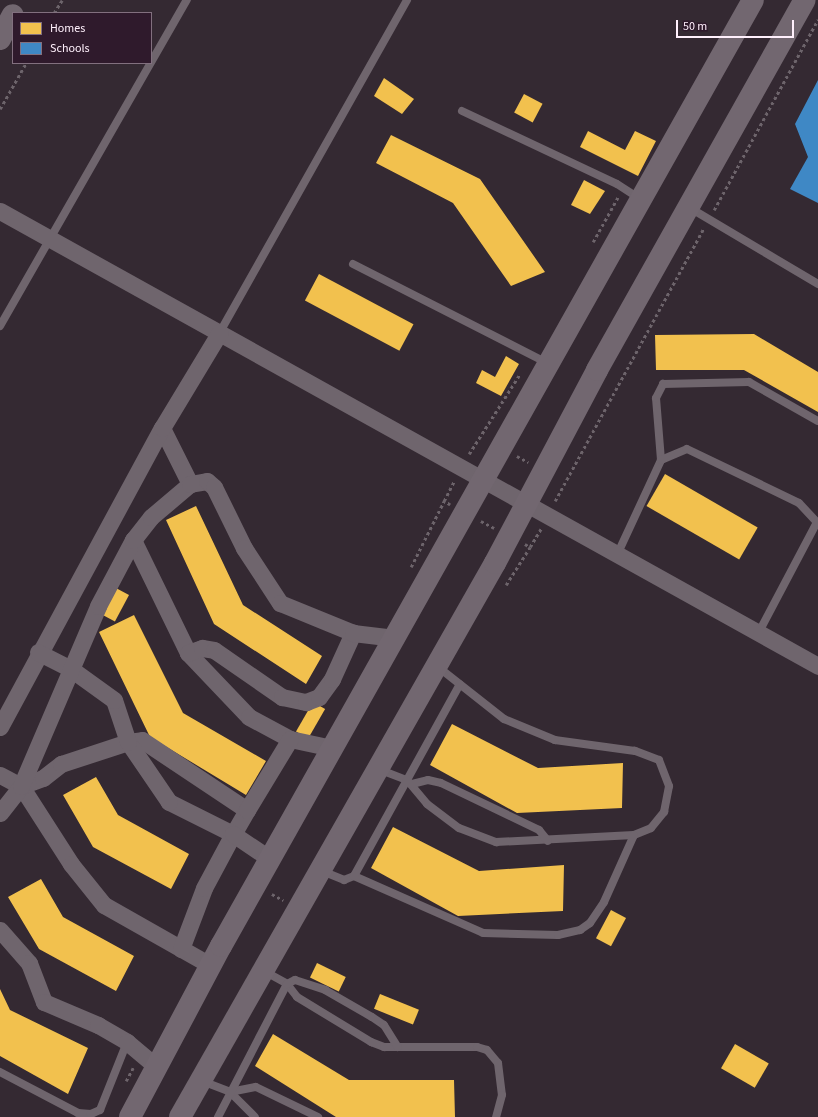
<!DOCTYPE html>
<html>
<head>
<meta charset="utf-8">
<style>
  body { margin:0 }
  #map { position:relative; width:818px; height:1117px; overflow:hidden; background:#342932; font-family:"Source Sans 3",sans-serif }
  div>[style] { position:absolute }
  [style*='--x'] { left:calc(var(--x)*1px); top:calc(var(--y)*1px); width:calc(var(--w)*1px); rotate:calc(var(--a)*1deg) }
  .homes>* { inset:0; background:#f2c14e; transform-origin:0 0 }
  .schools>* { inset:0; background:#3f88c5 }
  .path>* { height:2.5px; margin-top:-1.25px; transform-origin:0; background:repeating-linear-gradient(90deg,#6d646b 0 3px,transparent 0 6px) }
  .lane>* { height:8px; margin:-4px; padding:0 4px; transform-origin:4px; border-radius:4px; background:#6f656d }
  .street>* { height:17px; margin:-8.5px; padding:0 8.5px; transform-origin:8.5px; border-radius:8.5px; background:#6f656d }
  .secondary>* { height:22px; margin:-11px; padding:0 11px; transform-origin:11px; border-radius:11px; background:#726770 }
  span { translate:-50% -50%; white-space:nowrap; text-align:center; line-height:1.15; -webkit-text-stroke:4px #2f1a2c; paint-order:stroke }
  .legend { position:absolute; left:12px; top:12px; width:140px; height:52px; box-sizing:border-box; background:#2f1a2c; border:1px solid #82707f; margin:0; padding:5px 7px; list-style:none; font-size:12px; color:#fff0fc }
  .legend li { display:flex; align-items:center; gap:8px; height:20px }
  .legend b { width:20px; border:1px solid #82707f }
  .scale { position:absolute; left:676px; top:20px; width:118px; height:18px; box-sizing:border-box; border:2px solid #fff0fc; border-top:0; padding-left:5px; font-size:12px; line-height:14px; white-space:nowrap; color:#fff0fc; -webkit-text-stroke:3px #2f1a2c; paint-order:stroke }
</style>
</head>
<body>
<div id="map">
  <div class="homes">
    <div style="clip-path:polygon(384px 78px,414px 99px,402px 114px,374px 96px)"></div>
    <div style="left:524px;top:94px;width:21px;height:21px;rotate:28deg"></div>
    <div style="clip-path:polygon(588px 131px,625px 150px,635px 131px,656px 141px,638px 176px,580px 147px)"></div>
    <div style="clip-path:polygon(391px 135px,480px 179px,545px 272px,511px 286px,453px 203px,376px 163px)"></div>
    <div style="clip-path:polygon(584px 180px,605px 191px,590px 214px,571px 205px)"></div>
    <div style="left:319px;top:274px;width:107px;height:30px;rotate:28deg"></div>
    <div style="clip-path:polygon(754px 334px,818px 372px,818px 412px,744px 370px,656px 370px,655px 335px)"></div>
    <div style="clip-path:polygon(506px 356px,519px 364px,501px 396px,476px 383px,482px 370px,495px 377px)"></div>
    <div style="left:665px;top:474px;width:107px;height:37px;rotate:30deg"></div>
    <div style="clip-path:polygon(196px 506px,243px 605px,322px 656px,306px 684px,214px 624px,166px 520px)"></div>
    <div style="left:114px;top:587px;width:17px;height:30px;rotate:28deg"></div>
    <div style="clip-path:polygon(134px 615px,183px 713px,266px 761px,246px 795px,150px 737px,99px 632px)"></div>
    <div style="left:313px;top:702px;width:14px;height:34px;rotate:30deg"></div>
    <div style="clip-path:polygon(452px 724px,538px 768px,623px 763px,622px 808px,517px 813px,430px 765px)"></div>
    <div style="clip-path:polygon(96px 777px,118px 815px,189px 854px,171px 889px,93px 847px,63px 795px)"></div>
    <div style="clip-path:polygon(393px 827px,479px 871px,564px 865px,563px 911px,458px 916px,371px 868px)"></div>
    <div style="clip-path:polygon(41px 879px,63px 917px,134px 956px,116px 991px,39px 949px,8px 897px)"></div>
    <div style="left:611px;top:910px;width:17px;height:32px;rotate:28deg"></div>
    <div style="left:317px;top:963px;width:32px;height:16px;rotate:26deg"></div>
    <div style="clip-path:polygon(0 989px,10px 1010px,88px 1048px,68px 1094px,0 1056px)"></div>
    <div style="left:380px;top:994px;width:42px;height:16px;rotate:22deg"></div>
    <div style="clip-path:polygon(273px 1034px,349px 1080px,454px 1080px,455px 1117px,336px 1117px,255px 1066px)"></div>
    <div style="left:735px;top:1044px;width:39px;height:28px;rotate:30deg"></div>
  </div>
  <div class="schools">
    <div style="clip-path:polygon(818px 80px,818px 203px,790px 189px,808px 157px,795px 124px)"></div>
  </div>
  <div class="path">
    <div style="--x:54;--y:13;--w:15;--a:-58"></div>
    <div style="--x:0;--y:109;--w:53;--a:-60.5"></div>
    <div style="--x:714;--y:210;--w:217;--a:-61.4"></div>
    <div style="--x:593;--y:242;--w:51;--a:-60.9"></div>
    <div style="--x:469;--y:454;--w:95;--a:-57.5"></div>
    <div style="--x:517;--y:456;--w:13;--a:29"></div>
    <div style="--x:555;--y:501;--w:311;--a:-61.4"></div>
    <div style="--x:450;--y:505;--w:7;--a:-146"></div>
    <div style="--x:444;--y:501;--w:22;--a:-63"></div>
    <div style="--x:481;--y:521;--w:15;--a:28"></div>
    <div style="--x:525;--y:544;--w:6;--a:31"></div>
    <div style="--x:530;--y:547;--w:21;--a:-59"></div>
    <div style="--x:411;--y:567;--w:74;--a:-63.4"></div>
    <div style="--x:506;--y:585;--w:45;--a:-57.7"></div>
    <div style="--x:272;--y:894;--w:13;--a:29"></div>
    <div style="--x:126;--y:1081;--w:15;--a:-62"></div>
  </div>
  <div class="lane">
    <div style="--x:462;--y:111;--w:171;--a:25.2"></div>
    <div style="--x:617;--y:184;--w:27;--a:33"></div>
    <div style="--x:690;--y:208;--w:149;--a:30.7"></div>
    <div style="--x:353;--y:264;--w:218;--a:27"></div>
    <div style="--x:0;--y:326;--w:376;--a:-60.2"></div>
    <div style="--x:220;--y:332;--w:381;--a:-60.6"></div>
    <div style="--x:661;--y:460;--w:62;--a:-94.6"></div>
    <div style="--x:656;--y:398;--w:16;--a:-63"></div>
    <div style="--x:663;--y:384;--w:86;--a:-1.3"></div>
    <div style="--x:749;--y:382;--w:79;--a:29.5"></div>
    <div style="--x:617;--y:555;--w:105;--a:-65.1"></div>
    <div style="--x:661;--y:460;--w:28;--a:-23"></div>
    <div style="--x:687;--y:449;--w:124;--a:25.7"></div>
    <div style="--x:799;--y:503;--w:26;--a:47"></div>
    <div style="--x:817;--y:522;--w:124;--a:117.8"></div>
    <div style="--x:378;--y:769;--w:31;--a:21"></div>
    <div style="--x:407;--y:780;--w:31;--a:50"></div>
    <div style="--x:427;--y:804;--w:40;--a:37"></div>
    <div style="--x:459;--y:828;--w:40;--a:21"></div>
    <div style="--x:496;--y:842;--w:138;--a:-2.9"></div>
    <div style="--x:634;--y:835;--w:18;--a:-22"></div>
    <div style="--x:651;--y:828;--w:21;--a:-51"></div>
    <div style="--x:664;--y:812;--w:26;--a:-79"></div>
    <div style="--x:669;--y:786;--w:28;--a:-111"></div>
    <div style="--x:659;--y:760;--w:26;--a:-159"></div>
    <div style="--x:635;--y:751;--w:81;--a:-172.2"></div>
    <div style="--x:555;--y:740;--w:55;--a:-157.6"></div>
    <div style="--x:504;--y:719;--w:85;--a:-141.7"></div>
    <div style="--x:412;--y:784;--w:16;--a:-14"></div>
    <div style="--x:428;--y:780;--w:13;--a:13"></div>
    <div style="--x:441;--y:783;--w:109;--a:25.6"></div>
    <div style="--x:539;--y:830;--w:14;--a:51"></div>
    <div style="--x:322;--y:871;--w:24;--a:22"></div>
    <div style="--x:344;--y:880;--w:11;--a:-22"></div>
    <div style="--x:354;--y:876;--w:141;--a:23.8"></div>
    <div style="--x:483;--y:933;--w:75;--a:1.5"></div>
    <div style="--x:558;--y:935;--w:23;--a:-13"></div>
    <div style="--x:580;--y:930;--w:12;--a:-35"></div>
    <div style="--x:590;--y:923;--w:25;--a:-56"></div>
    <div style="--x:604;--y:902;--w:73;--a:-65.9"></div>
    <div style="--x:354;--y:876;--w:219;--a:-61.1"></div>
    <div style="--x:264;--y:971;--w:26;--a:29"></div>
    <div style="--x:287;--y:984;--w:16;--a:52"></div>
    <div style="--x:297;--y:997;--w:87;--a:31.3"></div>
    <div style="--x:371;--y:1042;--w:14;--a:21"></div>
    <div style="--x:384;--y:1047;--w:93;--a:0"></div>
    <div style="--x:477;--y:1047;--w:10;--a:17"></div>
    <div style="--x:487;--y:1050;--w:17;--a:50"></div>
    <div style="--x:498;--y:1063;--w:32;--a:83"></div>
    <div style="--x:502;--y:1095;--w:23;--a:105"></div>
    <div style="--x:0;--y:1072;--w:88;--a:27.7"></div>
    <div style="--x:78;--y:1113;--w:13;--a:4"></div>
    <div style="--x:91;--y:1114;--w:10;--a:-24"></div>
    <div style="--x:100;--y:1110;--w:73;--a:-68.3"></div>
    <div style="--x:202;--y:1081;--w:30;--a:21"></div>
    <div style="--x:230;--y:1092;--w:35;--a:45"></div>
    <div style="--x:230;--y:1092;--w:26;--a:-11"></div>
    <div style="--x:256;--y:1087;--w:69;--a:25.8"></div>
    <div style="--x:218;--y:1117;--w:150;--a:-62.6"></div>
    <div style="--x:287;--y:984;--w:9;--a:-27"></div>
    <div style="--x:295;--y:980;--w:32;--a:18"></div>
    <div style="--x:325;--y:990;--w:54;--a:29.9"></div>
    <div style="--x:372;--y:1017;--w:14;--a:34"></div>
    <div style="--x:384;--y:1025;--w:26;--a:58"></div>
  </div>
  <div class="street">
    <div style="--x:0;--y:211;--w:936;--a:29.08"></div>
    <div style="--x:162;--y:428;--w:63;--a:63.4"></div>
    <div style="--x:133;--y:540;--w:126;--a:64"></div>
    <div style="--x:188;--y:653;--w:88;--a:46.4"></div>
    <div style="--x:249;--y:717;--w:47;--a:28.2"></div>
    <div style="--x:290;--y:739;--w:43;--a:12.1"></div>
    <div style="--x:188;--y:653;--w:15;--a:-20"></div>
    <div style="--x:202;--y:648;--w:12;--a:9"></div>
    <div style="--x:214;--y:650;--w:83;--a:34.7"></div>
    <div style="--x:282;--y:697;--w:25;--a:12"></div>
    <div style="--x:306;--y:702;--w:14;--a:-21"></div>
    <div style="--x:319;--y:697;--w:22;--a:-54"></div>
    <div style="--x:332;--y:679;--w:51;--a:-65.5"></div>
    <div style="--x:0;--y:727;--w:340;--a:-61.6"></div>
    <div style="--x:162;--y:428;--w:112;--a:-58.9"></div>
    <div style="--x:0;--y:775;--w:24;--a:28"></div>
    <div style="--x:21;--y:786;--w:93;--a:57.3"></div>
    <div style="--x:71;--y:864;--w:53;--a:51.2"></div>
    <div style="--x:104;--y:905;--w:122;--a:29.5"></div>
    <div style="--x:21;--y:786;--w:23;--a:-20"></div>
    <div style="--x:43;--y:778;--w:23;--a:-38"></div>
    <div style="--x:61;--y:764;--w:71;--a:-18.2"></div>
    <div style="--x:128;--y:742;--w:14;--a:-8"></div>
    <div style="--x:142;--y:740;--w:126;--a:33.7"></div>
    <div style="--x:247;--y:810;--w:28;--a:120"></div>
    <div style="--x:233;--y:834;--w:72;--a:-153.4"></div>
    <div style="--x:169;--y:802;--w:73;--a:-124.3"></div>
    <div style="--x:128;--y:742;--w:44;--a:-108.4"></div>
    <div style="--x:114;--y:700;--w:53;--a:-144.2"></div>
    <div style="--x:71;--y:669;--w:37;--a:-153"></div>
    <div style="--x:247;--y:810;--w:83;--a:-58.8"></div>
    <div style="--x:0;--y:813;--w:34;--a:-52"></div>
    <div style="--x:21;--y:786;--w:196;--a:-66.8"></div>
    <div style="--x:98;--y:606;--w:75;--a:-62.1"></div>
    <div style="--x:133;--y:540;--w:29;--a:-52"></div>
    <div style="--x:151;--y:517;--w:51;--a:-40.2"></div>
    <div style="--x:190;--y:484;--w:17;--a:-10"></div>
    <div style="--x:207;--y:481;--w:9;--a:41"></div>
    <div style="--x:214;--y:487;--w:68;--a:63.8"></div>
    <div style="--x:244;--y:548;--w:66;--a:56.8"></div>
    <div style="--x:280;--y:603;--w:79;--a:22.3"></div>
    <div style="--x:353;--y:633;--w:42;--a:6.8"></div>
    <div style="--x:0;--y:930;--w:44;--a:48.7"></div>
    <div style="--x:29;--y:963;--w:42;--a:69"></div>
    <div style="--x:44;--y:1002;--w:59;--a:23.1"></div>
    <div style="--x:98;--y:1025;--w:34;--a:30"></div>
    <div style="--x:127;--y:1042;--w:38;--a:40"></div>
    <div style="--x:181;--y:949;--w:65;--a:-69.3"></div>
    <div style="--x:204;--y:888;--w:61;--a:-61.8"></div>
    <div style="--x:233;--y:834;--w:45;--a:34"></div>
  </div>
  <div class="secondary">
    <div style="--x:0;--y:39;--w:27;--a:-62"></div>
    <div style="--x:130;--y:1117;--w:194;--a:-62"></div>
    <div style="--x:221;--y:946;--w:1085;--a:-60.65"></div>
    <div style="--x:180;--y:1117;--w:637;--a:-60.38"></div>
    <div style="--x:495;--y:563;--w:218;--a:-62.1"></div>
    <div style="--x:597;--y:370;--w:424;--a:-60.7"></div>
  </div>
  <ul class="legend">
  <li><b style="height:11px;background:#f2c14e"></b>Homes</li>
  <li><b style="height:11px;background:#3f88c5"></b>Schools</li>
  </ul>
  <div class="scale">50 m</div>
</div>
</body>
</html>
